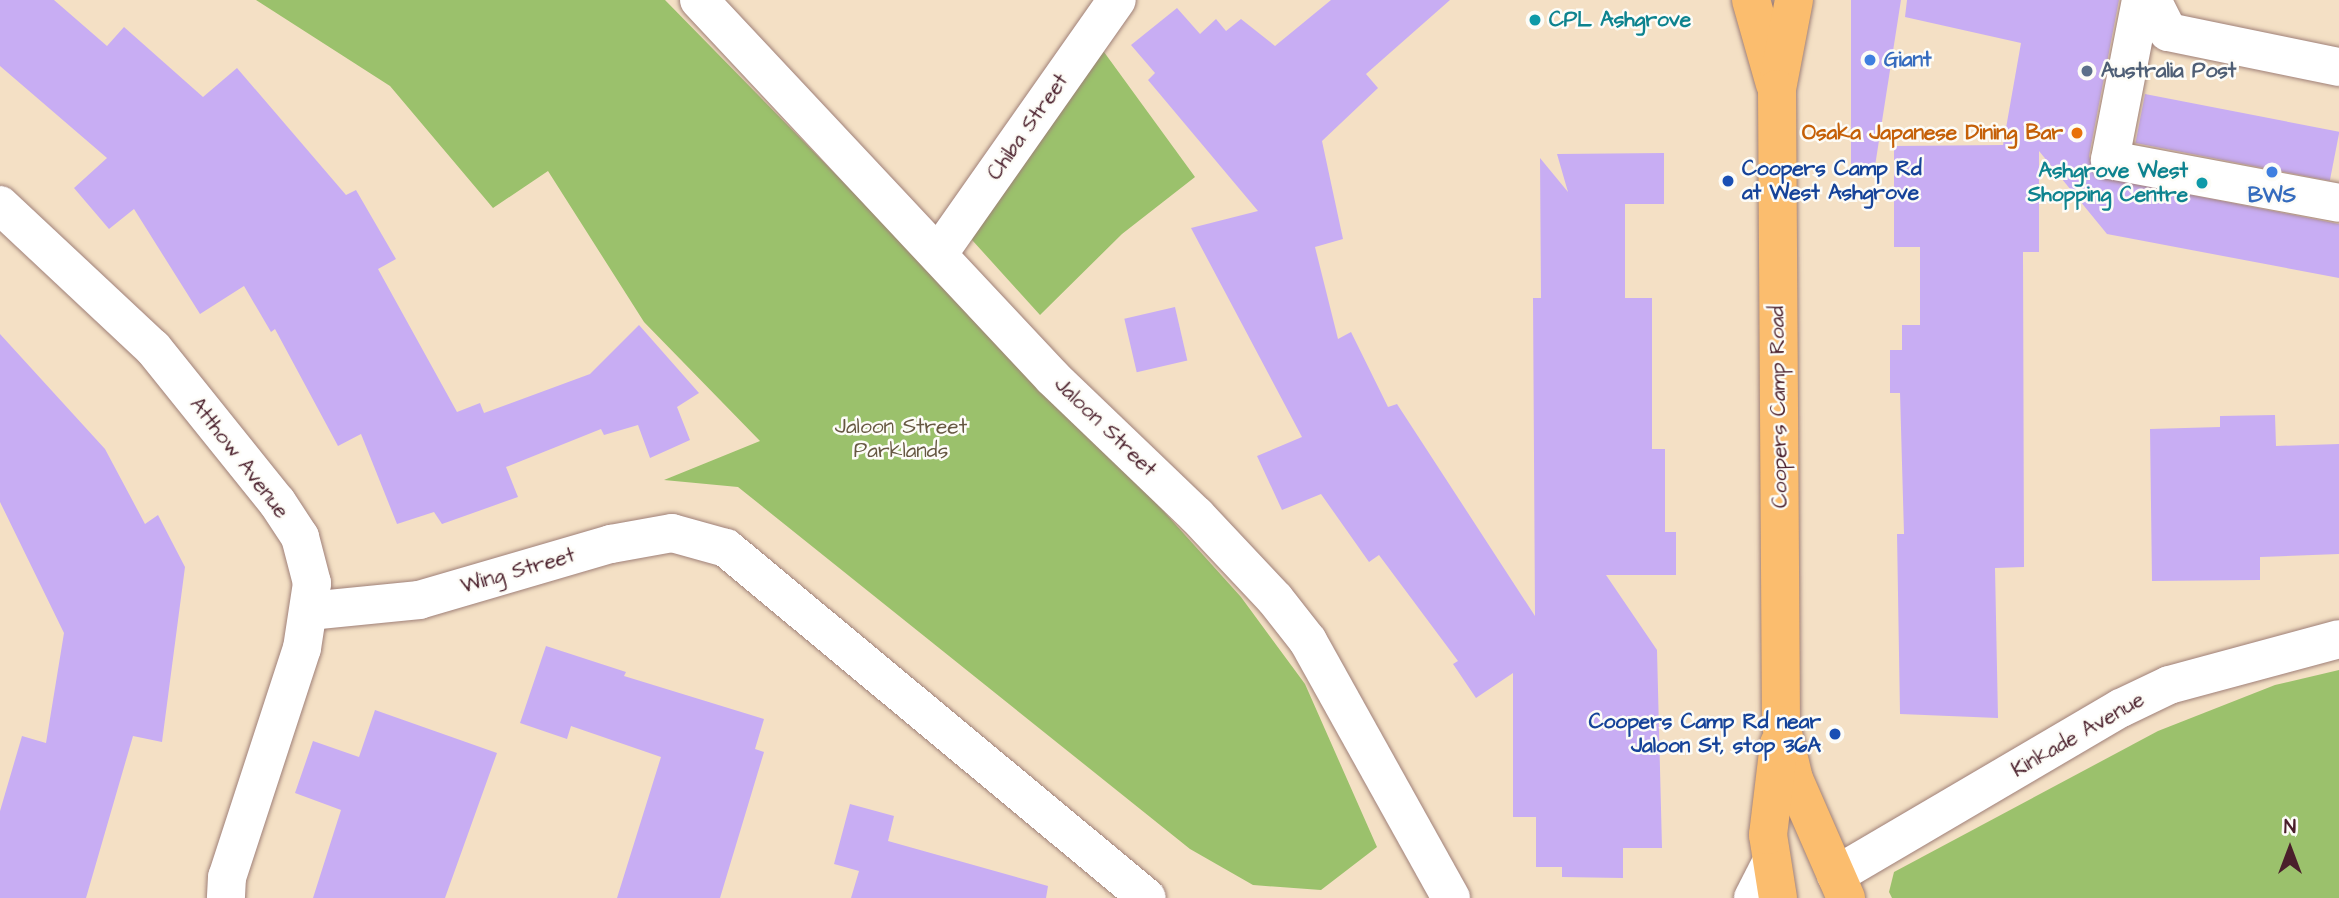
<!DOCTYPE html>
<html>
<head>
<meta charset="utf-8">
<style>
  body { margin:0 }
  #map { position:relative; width:2339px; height:898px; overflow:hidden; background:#f4e0c5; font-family:"Architects Daughter",sans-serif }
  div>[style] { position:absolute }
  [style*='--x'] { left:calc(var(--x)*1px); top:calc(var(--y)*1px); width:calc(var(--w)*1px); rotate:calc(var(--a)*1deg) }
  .green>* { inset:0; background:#9bc16c }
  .building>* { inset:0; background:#c8adf3; transform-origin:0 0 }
  .roads { filter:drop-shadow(0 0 2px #9f8078) drop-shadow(0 0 2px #9f8078) }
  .minor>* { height:38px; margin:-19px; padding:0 19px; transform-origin:19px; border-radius:19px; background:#fff }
  .major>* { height:38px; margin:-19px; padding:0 19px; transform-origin:19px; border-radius:19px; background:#fbbd6e }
  .dots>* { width:19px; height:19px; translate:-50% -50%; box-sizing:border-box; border:4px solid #fdfcf7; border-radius:50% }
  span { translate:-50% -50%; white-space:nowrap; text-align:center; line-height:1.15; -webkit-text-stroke:5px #fdfcf7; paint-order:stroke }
  .culture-label { font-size:21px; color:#0d838f; font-weight:700 }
  .left { translate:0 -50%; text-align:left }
  .right { translate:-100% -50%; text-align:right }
  .shop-label { font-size:21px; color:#366cbe; font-weight:700 }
  .service-label { font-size:21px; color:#4e5e75; font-weight:700 }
  .street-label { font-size:21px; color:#4a1f2b }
  .food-label { font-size:21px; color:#c56008; font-weight:700 }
  .transit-label { font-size:21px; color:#164399; font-weight:700 }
  .park-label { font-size:21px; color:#665842 }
  .north { position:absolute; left:2255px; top:814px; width:70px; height:70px; -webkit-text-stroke:5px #fdfcf7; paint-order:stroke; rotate:0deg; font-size:19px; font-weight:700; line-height:28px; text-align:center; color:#4a1f2b }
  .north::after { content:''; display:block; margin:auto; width:24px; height:32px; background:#4a1f2b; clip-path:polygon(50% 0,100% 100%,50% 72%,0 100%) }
</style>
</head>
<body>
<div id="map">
  <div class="green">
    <div style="clip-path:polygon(256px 0,665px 0,1140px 485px,1241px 597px,1305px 684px,1377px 847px,1321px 890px,1253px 885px,1190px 849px,738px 487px,664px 480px,760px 441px,644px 322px,548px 171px,493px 208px,390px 86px)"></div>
    <div style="clip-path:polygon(1096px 41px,1195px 177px,1122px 234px,1040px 315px,963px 230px)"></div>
    <div style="clip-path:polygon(2339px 670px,2339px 898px,1892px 898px,1889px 892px,1894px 872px,2158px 731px,2275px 685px)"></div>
  </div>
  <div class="building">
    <div style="clip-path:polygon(0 0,54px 0,107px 46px,124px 27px,203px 97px,237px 68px,346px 195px,356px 190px,396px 259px,378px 269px,457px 412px,480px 403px,484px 413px,590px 374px,639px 325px,699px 393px,677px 407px,690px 440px,650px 458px,638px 425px,604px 435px,601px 429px,506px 467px,518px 497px,442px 524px,434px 512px,397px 524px,361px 434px,338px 446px,275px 329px,271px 332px,244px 286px,200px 314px,134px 209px,109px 229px,74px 188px,107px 158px,0 66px)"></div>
    <div style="clip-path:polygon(1331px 0,1450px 0,1366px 74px,1378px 88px,1322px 141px,1343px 239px,1315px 247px,1338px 339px,1351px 332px,1388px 407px,1397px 404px,1535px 616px,1533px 298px,1541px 298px,1540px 158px,1568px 192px,1557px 154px,1664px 153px,1664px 204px,1625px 204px,1625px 298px,1652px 298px,1652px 449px,1665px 449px,1665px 532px,1676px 532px,1676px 575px,1606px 575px,1657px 650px,1662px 848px,1623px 848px,1623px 878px,1562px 877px,1562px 867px,1536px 867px,1536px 817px,1513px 817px,1513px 673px,1476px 698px,1453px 664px,1458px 661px,1379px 555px,1369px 562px,1321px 494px,1282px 510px,1257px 456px,1302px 437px,1191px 228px,1258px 211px,1148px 80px,1155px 73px,1131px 45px,1177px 8px,1200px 34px,1216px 19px,1226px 31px,1241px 19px,1275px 46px)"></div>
    <div style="clip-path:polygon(1851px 0,1901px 0,1875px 166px,1851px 164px)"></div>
    <div style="clip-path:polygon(1907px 0,2119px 0,2089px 156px,2095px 176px,2339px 224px,2339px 278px,2107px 234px,2039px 151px,2039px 252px,2023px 252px,2024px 567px,1995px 568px,1998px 718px,1900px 714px,1897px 534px,1904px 534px,1900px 393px,1890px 393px,1890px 350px,1902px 350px,1902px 325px,1920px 325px,1920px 247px,1894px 247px,1894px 146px,2003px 145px,2021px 43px,1905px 17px)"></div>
    <div style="left:2145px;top:94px;width:198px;height:50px;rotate:11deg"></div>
    <div style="left:1175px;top:307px;width:55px;height:52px;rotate:77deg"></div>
    <div style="clip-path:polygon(0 334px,105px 449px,145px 524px,158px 515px,185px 567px,162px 742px,133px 736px,86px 898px,0 898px,0 811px,22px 736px,46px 743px,64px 633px,0 502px)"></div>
    <div style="clip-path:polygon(2275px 415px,2276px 446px,2339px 444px,2339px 554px,2260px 557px,2260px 580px,2152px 581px,2150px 429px,2220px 427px,2220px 416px)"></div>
    <div style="clip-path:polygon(546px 646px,626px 672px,624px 676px,764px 719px,755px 749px,764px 752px,720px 898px,617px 898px,661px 757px,571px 726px,567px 739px,520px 723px)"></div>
    <div style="clip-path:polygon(375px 710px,497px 753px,445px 898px,313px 898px,341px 810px,295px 793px,313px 741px,359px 757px)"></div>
    <div style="clip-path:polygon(850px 804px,894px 816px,888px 841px,1048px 886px,1046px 898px,851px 898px,859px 871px,834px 864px)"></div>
  </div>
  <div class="roads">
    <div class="minor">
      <div style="--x:699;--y:0;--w:518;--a:46.88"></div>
      <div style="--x:1053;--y:378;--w:198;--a:43.8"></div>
      <div style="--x:1196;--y:515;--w:115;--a:46.8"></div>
      <div style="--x:1275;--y:599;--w:53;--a:51.8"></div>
      <div style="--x:1308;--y:641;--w:294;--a:60.9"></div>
      <div style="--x:2141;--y:0;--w:163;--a:101"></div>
      <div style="--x:2110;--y:160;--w:233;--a:10.6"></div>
      <div style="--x:2152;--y:0;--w:36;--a:63"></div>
      <div style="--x:2168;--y:32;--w:175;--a:11.6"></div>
      <div style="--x:0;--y:205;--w:209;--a:43.1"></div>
      <div style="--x:153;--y:348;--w:198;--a:51.2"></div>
      <div style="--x:277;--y:502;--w:42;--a:56.7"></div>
      <div style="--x:300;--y:537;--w:48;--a:75.4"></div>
      <div style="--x:312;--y:583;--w:66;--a:98.7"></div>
      <div style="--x:302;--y:648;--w:241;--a:108.1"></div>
      <div style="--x:227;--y:877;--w:21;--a:93"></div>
      <div style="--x:939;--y:253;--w:309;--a:-54.9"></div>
      <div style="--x:309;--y:611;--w:111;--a:-5.7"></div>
      <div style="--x:419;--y:600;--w:200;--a:-16.3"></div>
      <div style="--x:611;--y:544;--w:62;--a:-10.2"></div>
      <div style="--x:672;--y:533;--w:56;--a:15.5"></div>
      <div style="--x:726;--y:548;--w:547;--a:39.74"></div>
      <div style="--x:1836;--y:875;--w:330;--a:-30.4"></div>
      <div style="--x:2121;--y:708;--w:53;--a:-25.6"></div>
      <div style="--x:2169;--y:685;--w:176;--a:-15.1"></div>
      <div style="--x:1753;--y:898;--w:39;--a:-63"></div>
    </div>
    <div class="major">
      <div style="--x:1751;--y:0;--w:87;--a:74.1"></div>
      <div style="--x:1794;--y:0;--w:91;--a:100.8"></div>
      <div style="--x:1777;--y:89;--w:636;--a:89.64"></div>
      <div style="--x:1781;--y:725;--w:56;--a:76.5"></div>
      <div style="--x:1794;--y:779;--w:130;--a:66.4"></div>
      <div style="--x:1778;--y:898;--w:64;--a:-99"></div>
      <div style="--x:1768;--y:835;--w:92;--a:-83.1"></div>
    </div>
  </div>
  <div class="dots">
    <div style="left:1535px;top:20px;background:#0f9aa8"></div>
    <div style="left:1870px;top:60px;background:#3f7fe0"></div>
    <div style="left:2087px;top:71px;background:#5c6f8a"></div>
    <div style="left:2077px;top:133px;background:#e8710a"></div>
    <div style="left:2272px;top:172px;background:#3f7fe0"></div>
    <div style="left:1728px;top:181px;background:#1a4fb4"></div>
    <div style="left:2202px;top:183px;background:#0f9aa8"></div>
    <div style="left:1835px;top:734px;background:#1a4fb4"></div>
  </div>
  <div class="culture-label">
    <span class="left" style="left:1549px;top:20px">CPL Ashgrove</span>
    <span class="right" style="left:2188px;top:183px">Ashgrove West<br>Shopping Centre</span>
  </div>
  <div class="shop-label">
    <span class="left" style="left:1884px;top:60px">Giant</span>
    <span style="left:2272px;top:196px">BWS</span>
  </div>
  <div class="service-label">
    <span class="left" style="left:2101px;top:71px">Australia Post</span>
  </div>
  <div class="street-label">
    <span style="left:1028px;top:127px;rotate:-55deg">Chiba Street</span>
    <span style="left:1779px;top:407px;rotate:-91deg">Coopers Camp Road</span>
    <span style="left:1105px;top:427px;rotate:44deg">Jaloon Street</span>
    <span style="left:239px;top:458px;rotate:52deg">Atthow Avenue</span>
    <span style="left:518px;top:571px;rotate:-16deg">Wing Street</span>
    <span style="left:2078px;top:735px;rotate:-30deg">Kinkade Avenue</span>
  </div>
  <div class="food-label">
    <span class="right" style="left:2063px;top:133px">Osaka Japanese Dining Bar</span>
  </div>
  <div class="transit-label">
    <span class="left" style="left:1742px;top:181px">Coopers Camp Rd<br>at West Ashgrove</span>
    <span class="right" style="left:1821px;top:734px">Coopers Camp Rd near<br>Jaloon St, stop 36A</span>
  </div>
  <div class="park-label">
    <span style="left:901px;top:439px">Jaloon Street<br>Parklands</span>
  </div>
  <div class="north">N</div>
</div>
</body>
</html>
